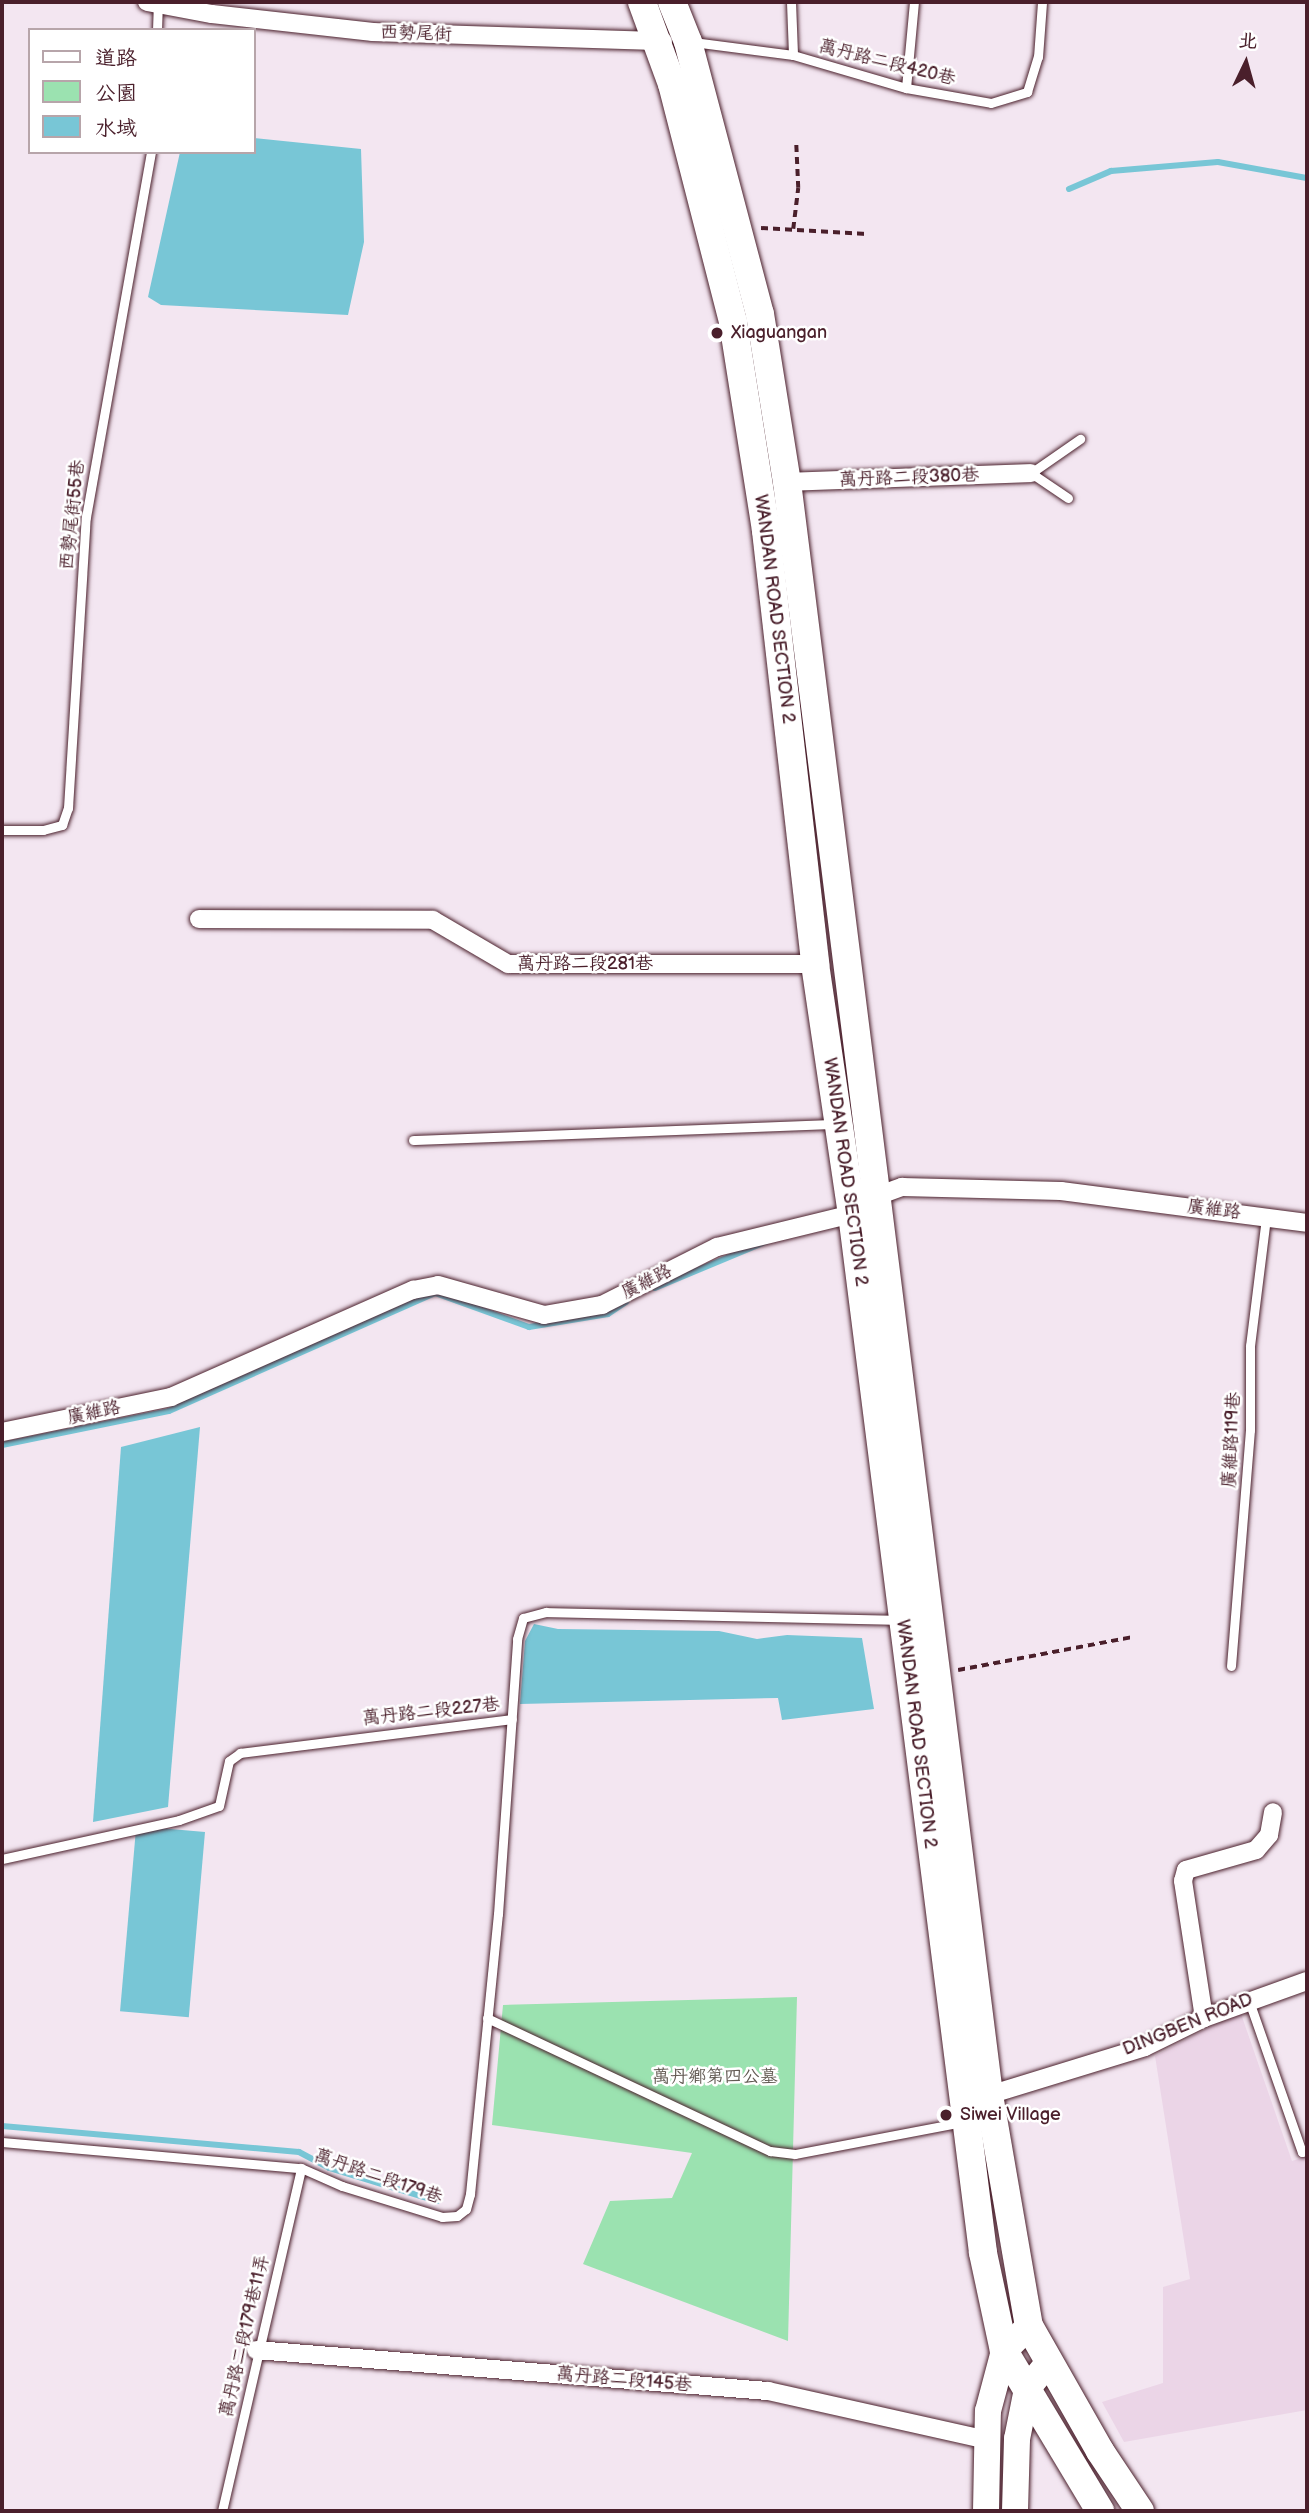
<!DOCTYPE html>
<html>
<head>
<meta charset="utf-8">
<style>
  body { margin:0 }
  #map { position:relative; width:1309px; height:2513px; overflow:hidden; background:#f3e6f1; font-family:"Balsamiq Sans","LXGW WenKai TC",sans-serif }
  div>[style] { position:absolute }
  [style*='--x'] { left:calc(var(--x)*1px); top:calc(var(--y)*1px); width:calc(var(--w)*1px); rotate:calc(var(--a)*1deg) }
  .built>* { inset:0; background:#ebd5e7 }
  .green>* { inset:0; background:#9be2b0 }
  .water>* { inset:0; background:#78c6d6; transform-origin:0 0 }
  .stream>* { height:6px; margin:-3px; padding:0 3px; transform-origin:3px; border-radius:3px; background:#78c6d6 }
  .path>* { height:3.5px; margin-top:-1.75px; transform-origin:0; background:repeating-linear-gradient(90deg,#4a1f2b 0 7px,transparent 0 12px) }
  .roads { filter:drop-shadow(0 0 2px #4a1f2b) drop-shadow(0 0 2px #4a1f2b) }
  .service>* { height:9px; margin:-4.5px; padding:0 4.5px; transform-origin:4.5px; border-radius:4.5px; background:#fff }
  .minor>* { height:18px; margin:-9px; padding:0 9px; transform-origin:9px; border-radius:9px; background:#fff }
  .secondary>* { height:26px; margin:-13px; padding:0 13px; transform-origin:13px; border-radius:13px; background:#fff }
  .primary>* { height:28px; margin:-14px; padding:0 14px; transform-origin:14px; border-radius:14px; background:#fff }
  .dots>* { width:19px; height:19px; translate:-50% -50%; box-sizing:border-box; border:4px solid #fff; border-radius:50% }
  span { translate:-50% -50%; white-space:nowrap; text-align:center; line-height:1.15; -webkit-text-stroke:5px #fff; paint-order:stroke }
  .street-label { font-size:18px; color:#4a1f2b }
  .poi-label { font-size:18px; color:#4a1f2b }
  .left { translate:0 -50%; text-align:left }
  .park-label { font-size:18px; color:#625a53 }
  .frame { position:absolute; inset:0; border:4px solid #4a1f2b; pointer-events:none }
  .legend { position:absolute; left:28px; top:28px; width:228px; height:126px; box-sizing:border-box; background:#fff; border:2px solid #b7a5aa; margin:0; padding:9px 12px; list-style:none; font-size:21px; color:#4a1f2b }
  .legend li { display:flex; align-items:center; gap:14px; height:35px }
  .legend b { width:35px; border:2px solid #b7a5aa }
  .north { position:absolute; left:1211px; top:28px; width:70px; height:70px; -webkit-text-stroke:5px #fff; paint-order:stroke; rotate:5deg; font-size:19px; font-weight:700; line-height:28px; text-align:center; color:#4a1f2b }
  .north::after { content:''; display:block; margin:auto; width:24px; height:32px; background:#4a1f2b; clip-path:polygon(50% 0,100% 100%,50% 72%,0 100%) }
</style>
</head>
<body>
<div id="map">
  <div class="built">
    <div style="clip-path:polygon(1240px 2011px,1292px 2161px,1307px 2156px,1307px 2410px,1124px 2442px,1102px 2402px,1163px 2383px,1163px 2287px,1190px 2279px,1155px 2056px)"></div>
  </div>
  <div class="green">
    <div style="clip-path:polygon(797px 1997px,788px 2341px,583px 2264px,610px 2201px,672px 2198px,692px 2153px,492px 2125px,503px 2005px)"></div>
  </div>
  <div class="water">
    <div style="clip-path:polygon(254px 138px,361px 149px,364px 242px,348px 315px,161px 305px,148px 297px,180px 152px,254px 152px)"></div>
    <div style="clip-path:polygon(200px 1427px,168px 1807px,93px 1822px,121px 1447px)"></div>
    <div style="clip-path:polygon(534px 1624px,558px 1629px,719px 1631px,757px 1639px,787px 1635px,862px 1638px,874px 1709px,782px 1720px,778px 1698px,520px 1704px,525px 1641px)"></div>
    <div style="left:205px;top:1832px;width:186px;height:69px;rotate:95deg"></div>
  </div>
  <div class="stream">
    <div style="--x:1069;--y:189;--w:46;--a:-23.2"></div>
    <div style="--x:1111;--y:171;--w:107;--a:-4.8"></div>
    <div style="--x:1218;--y:162;--w:90;--a:10.2"></div>
    <div style="--x:655;--y:1288;--w:125;--a:-22.7"></div>
    <div style="--x:2;--y:1445;--w:170;--a:-11.5"></div>
    <div style="--x:169;--y:1411;--w:291;--a:-23.9"></div>
    <div style="--x:435;--y:1293;--w:100;--a:19.9"></div>
    <div style="--x:529;--y:1327;--w:80;--a:-9.3"></div>
    <div style="--x:608;--y:1314;--w:22;--a:-34"></div>
    <div style="--x:2;--y:2126;--w:298;--a:5"></div>
    <div style="--x:299;--y:2152;--w:34;--a:28"></div>
    <div style="--x:329;--y:2168;--w:113;--a:17"></div>
  </div>
  <div class="path">
    <div style="--x:761;--y:228;--w:106;--a:3.2"></div>
    <div style="--x:793;--y:229;--w:41;--a:-83"></div>
    <div style="--x:798;--y:188;--w:44;--a:-92.6"></div>
    <div style="--x:958;--y:1670;--w:177;--a:-10.7"></div>
  </div>
  <div class="roads">
    <div class="service">
      <div style="--x:791;--y:2;--w:53;--a:87.8"></div>
      <div style="--x:157;--y:30;--w:25;--a:-88"></div>
      <div style="--x:693;--y:42;--w:101;--a:7.4"></div>
      <div style="--x:793;--y:55;--w:118;--a:16.3"></div>
      <div style="--x:906;--y:88;--w:86;--a:10"></div>
      <div style="--x:991;--y:103;--w:38;--a:-17"></div>
      <div style="--x:1027;--y:92;--w:37;--a:-73"></div>
      <div style="--x:1038;--y:57;--w:55;--a:-85.8"></div>
      <div style="--x:906;--y:88;--w:86;--a:-84.7"></div>
      <div style="--x:1068;--y:498;--w:45;--a:-146"></div>
      <div style="--x:1031;--y:473;--w:60;--a:-34.8"></div>
      <div style="--x:2;--y:830;--w:41;--a:0"></div>
      <div style="--x:43;--y:830;--w:20;--a:-15"></div>
      <div style="--x:62;--y:825;--w:18;--a:-71"></div>
      <div style="--x:68;--y:808;--w:292;--a:-86.5"></div>
      <div style="--x:86;--y:517;--w:371;--a:-79.9"></div>
      <div style="--x:413;--y:1140;--w:421;--a:-2.2"></div>
      <div style="--x:1231;--y:1666;--w:237;--a:-85.4"></div>
      <div style="--x:1250;--y:1430;--w:84;--a:-90"></div>
      <div style="--x:1250;--y:1346;--w:130;--a:-82.9"></div>
      <div style="--x:2;--y:1859;--w:181;--a:-12.4"></div>
      <div style="--x:179;--y:1820;--w:42;--a:-19.3"></div>
      <div style="--x:219;--y:1806;--w:46;--a:-77.5"></div>
      <div style="--x:229;--y:1761;--w:14;--a:-36"></div>
      <div style="--x:240;--y:1753;--w:274;--a:-7.1"></div>
      <div style="--x:1249;--y:2001;--w:160;--a:70.7"></div>
      <div style="--x:1302;--y:2152;--w:5;--a:-22"></div>
      <div style="--x:487;--y:2018;--w:313;--a:25.2"></div>
      <div style="--x:770;--y:2151;--w:25;--a:7"></div>
      <div style="--x:795;--y:2154;--w:171;--a:-10.8"></div>
      <div style="--x:2;--y:2142;--w:300;--a:5"></div>
      <div style="--x:301;--y:2168;--w:45;--a:23.7"></div>
      <div style="--x:342;--y:2186;--w:105;--a:17.2"></div>
      <div style="--x:442;--y:2217;--w:15;--a:-4"></div>
      <div style="--x:457;--y:2216;--w:11;--a:-38"></div>
      <div style="--x:466;--y:2209;--w:16;--a:-75"></div>
      <div style="--x:470;--y:2194;--w:281;--a:-84.3"></div>
      <div style="--x:498;--y:1914;--w:276;--a:-86"></div>
      <div style="--x:517;--y:1639;--w:22;--a:-74"></div>
      <div style="--x:523;--y:1618;--w:24;--a:-15"></div>
      <div style="--x:546;--y:1612;--w:353;--a:1.3"></div>
      <div style="--x:222;--y:2511;--w:352;--a:-77"></div>
    </div>
    <div class="minor">
      <div style="--x:147;--y:2;--w:66;--a:10.5"></div>
      <div style="--x:212;--y:14;--w:162;--a:6.4"></div>
      <div style="--x:373;--y:32;--w:290;--a:1.8"></div>
      <div style="--x:787;--y:482;--w:244;--a:-2.1"></div>
      <div style="--x:199;--y:919;--w:234;--a:0.2"></div>
      <div style="--x:433;--y:920;--w:87;--a:30.4"></div>
      <div style="--x:508;--y:964;--w:307;--a:0"></div>
      <div style="--x:2;--y:1432;--w:173;--a:-11.7"></div>
      <div style="--x:171;--y:1397;--w:265;--a:-23.9"></div>
      <div style="--x:413;--y:1290;--w:25;--a:-11"></div>
      <div style="--x:438;--y:1285;--w:110;--a:15.8"></div>
      <div style="--x:544;--y:1315;--w:59;--a:-9.8"></div>
      <div style="--x:602;--y:1305;--w:129;--a:-26.8"></div>
      <div style="--x:717;--y:1247;--w:139;--a:-13.7"></div>
      <div style="--x:852;--y:1214;--w:31;--a:-36"></div>
      <div style="--x:877;--y:1196;--w:27;--a:-20"></div>
      <div style="--x:902;--y:1187;--w:159;--a:1.4"></div>
      <div style="--x:1061;--y:1191;--w:248;--a:7.4"></div>
      <div style="--x:1204;--y:2018;--w:139;--a:-98.7"></div>
      <div style="--x:1183;--y:1881;--w:11;--a:-75"></div>
      <div style="--x:1186;--y:1870;--w:73;--a:-15.9"></div>
      <div style="--x:1256;--y:1850;--w:20;--a:-49"></div>
      <div style="--x:1269;--y:1835;--w:23;--a:-80"></div>
      <div style="--x:989;--y:2095;--w:163;--a:-17.1"></div>
      <div style="--x:1145;--y:2047;--w:66;--a:-26.2"></div>
      <div style="--x:1204;--y:2018;--w:109;--a:-19.8"></div>
      <div style="--x:256;--y:2350;--w:514;--a:4.58"></div>
      <div style="--x:768;--y:2391;--w:225;--a:12.6"></div>
    </div>
    <div class="secondary">
      <div style="--x:986;--y:2511;--w:100;--a:-88.9"></div>
      <div style="--x:988;--y:2411;--w:62;--a:-75.1"></div>
      <div style="--x:1004;--y:2351;--w:35;--a:-45"></div>
      <div style="--x:1015;--y:2511;--w:72;--a:-88.4"></div>
      <div style="--x:1017;--y:2439;--w:51;--a:-78.7"></div>
      <div style="--x:1027;--y:2389;--w:35;--a:-51"></div>
    </div>
    <div class="primary">
      <div style="--x:642;--y:2;--w:87;--a:69.9"></div>
      <div style="--x:672;--y:84;--w:246;--a:75.6"></div>
      <div style="--x:733;--y:322;--w:212;--a:81"></div>
      <div style="--x:766;--y:531;--w:436;--a:83.5"></div>
      <div style="--x:815;--y:964;--w:253;--a:81.6"></div>
      <div style="--x:852;--y:1214;--w:1047;--a:82.81"></div>
      <div style="--x:983;--y:2253;--w:100;--a:77.9"></div>
      <div style="--x:1004;--y:2351;--w:187;--a:59"></div>
      <div style="--x:672;--y:2;--w:43;--a:68.2"></div>
      <div style="--x:688;--y:42;--w:281;--a:75.2"></div>
      <div style="--x:760;--y:314;--w:170;--a:80.9"></div>
      <div style="--x:787;--y:482;--w:1626;--a:82.86"></div>
      <div style="--x:989;--y:2095;--w:234;--a:80.2"></div>
      <div style="--x:1029;--y:2326;--w:144;--a:60.4"></div>
      <div style="--x:1100;--y:2451;--w:72;--a:56.3"></div>
    </div>
  </div>
  <div class="dots">
    <div style="left:717px;top:333px;background:#4a1f2b"></div>
    <div style="left:946px;top:2115px;background:#4a1f2b"></div>
  </div>
  <div class="street-label">
    <span style="left:416px;top:34px;rotate:2deg">西勢尾街</span>
    <span style="left:887px;top:63px;rotate:14deg">萬丹路二段420巷</span>
    <span style="left:909px;top:478px;rotate:-2deg">萬丹路二段380巷</span>
    <span style="left:73px;top:515px;rotate:-84deg">西勢尾街55巷</span>
    <span style="left:774px;top:609px;rotate:83deg">WANDAN ROAD SECTION 2</span>
    <span style="left:585px;top:964px">萬丹路二段281巷</span>
    <span style="left:845px;top:1172px;rotate:82deg">WANDAN ROAD SECTION 2</span>
    <span style="left:1214px;top:1210px;rotate:7deg">廣維路</span>
    <span style="left:647px;top:1282px;rotate:-27deg">廣維路</span>
    <span style="left:94px;top:1413px;rotate:-12deg">廣維路</span>
    <span style="left:1232px;top:1440px;rotate:-87deg">廣維路119巷</span>
    <span style="left:431px;top:1712px;rotate:-6deg">萬丹路二段227巷</span>
    <span style="left:916px;top:1734px;rotate:83deg">WANDAN ROAD SECTION 2</span>
    <span style="left:1188px;top:2025px;rotate:-22deg">DINGBEN ROAD</span>
    <span style="left:378px;top:2177px;rotate:19deg">萬丹路二段179巷</span>
    <span style="left:245px;top:2336px;rotate:-77deg">萬丹路二段179巷11弄</span>
    <span style="left:624px;top:2380px;rotate:5deg">萬丹路二段145巷</span>
  </div>
  <div class="poi-label">
    <span class="left" style="left:731px;top:333px">Xiaguangan</span>
    <span class="left" style="left:960px;top:2115px">Siwei Village</span>
  </div>
  <div class="park-label">
    <span style="left:715px;top:2077px">萬丹鄉第四公墓</span>
  </div>
  <div class="frame"></div>
  <ul class="legend">
  <li><b style="height:9px;background:#fff"></b>道路</li>
  <li><b style="height:19px;background:#9be2b0"></b>公園</li>
  <li><b style="height:19px;background:#78c6d6"></b>水域</li>
  </ul>
  <div class="north">北</div>
</div>
</body>
</html>
